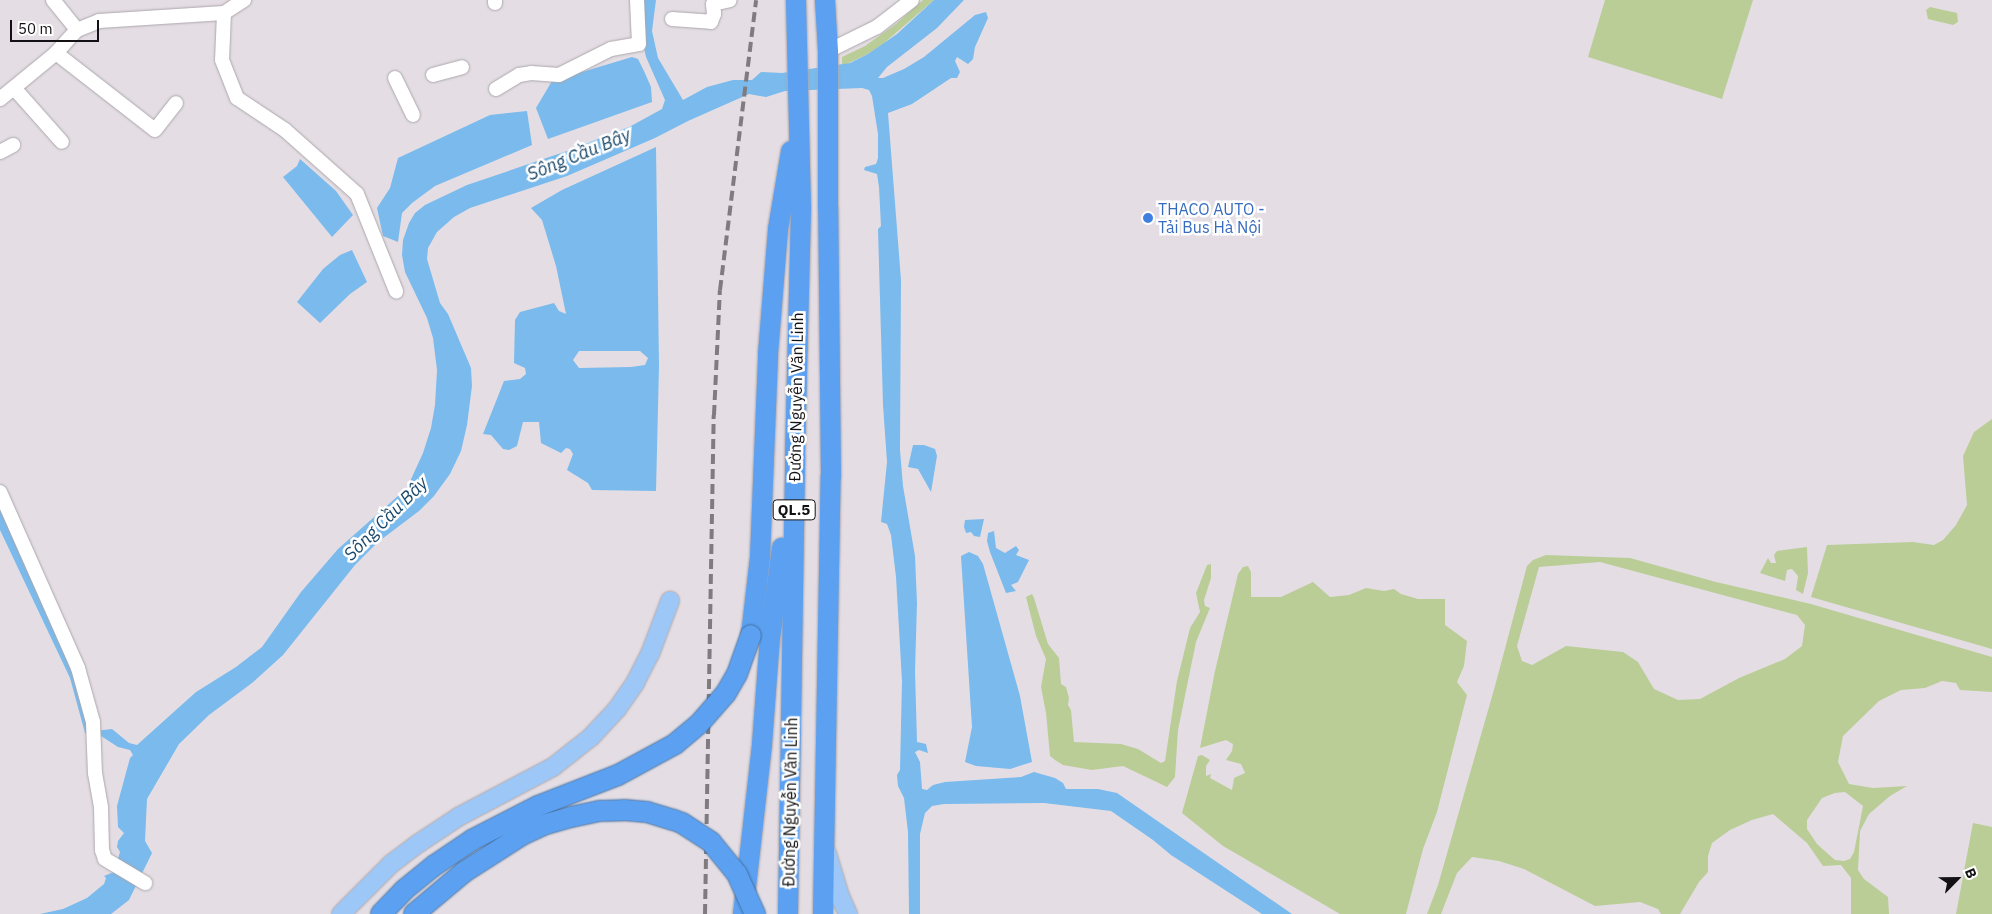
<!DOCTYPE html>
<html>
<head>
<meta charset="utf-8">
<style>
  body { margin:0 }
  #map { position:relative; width:1992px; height:914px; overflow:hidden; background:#e4dee4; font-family:"IBM Plex Sans",sans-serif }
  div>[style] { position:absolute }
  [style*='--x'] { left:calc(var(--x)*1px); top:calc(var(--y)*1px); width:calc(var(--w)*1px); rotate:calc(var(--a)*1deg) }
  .green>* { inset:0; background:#bacd97 }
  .water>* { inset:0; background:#7abaec }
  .roads { filter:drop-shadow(0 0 1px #aca7ac) drop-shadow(0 0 1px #aca7ac) }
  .minor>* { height:14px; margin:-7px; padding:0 7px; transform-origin:7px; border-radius:7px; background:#fff }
  .major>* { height:18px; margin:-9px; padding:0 9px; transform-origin:9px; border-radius:9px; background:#9dc7f7 }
  .highway>* { height:20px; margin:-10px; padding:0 10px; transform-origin:10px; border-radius:10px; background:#5ca1f1 }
  .rail>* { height:4px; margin-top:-2px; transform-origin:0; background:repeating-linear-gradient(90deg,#7f7b7f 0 10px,transparent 0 15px) }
  .bridges { filter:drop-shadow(0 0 1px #426fa3) drop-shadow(0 0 1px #426fa3) }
  .highway-bridge>* { height:20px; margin:-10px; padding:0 10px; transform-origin:10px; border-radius:10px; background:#5ca1f1 }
  .dots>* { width:14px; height:14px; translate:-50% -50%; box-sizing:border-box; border:2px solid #fff; border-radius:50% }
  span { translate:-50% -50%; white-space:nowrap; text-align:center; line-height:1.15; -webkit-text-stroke:5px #fff; paint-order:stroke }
  .shield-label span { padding:1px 4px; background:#fff; border:1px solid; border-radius:4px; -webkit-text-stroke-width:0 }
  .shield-label { font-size:15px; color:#131113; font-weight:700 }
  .shop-label { font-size:16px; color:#366cbe }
  .left { translate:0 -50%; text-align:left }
  .street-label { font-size:16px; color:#131113 }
  .water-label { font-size:18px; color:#19486a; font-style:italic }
  .north { position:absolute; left:1932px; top:854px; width:50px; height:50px; -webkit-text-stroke:4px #fff; paint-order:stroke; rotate:67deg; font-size:14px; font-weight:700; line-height:20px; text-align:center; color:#131113 }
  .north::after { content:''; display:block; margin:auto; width:18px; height:22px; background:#131113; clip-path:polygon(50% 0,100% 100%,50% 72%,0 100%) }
  .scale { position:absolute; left:10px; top:20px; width:89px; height:22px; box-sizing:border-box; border:2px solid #131113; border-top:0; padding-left:6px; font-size:15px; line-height:18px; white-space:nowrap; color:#131113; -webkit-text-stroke:4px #fff; paint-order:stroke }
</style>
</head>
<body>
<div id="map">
  <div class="green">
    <div style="clip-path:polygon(923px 0,934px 0,883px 44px,868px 54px,842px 66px,842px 57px,865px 46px,896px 24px)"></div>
    <div style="clip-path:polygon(1605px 0,1753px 0,1722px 99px,1588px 57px)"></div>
    <div style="clip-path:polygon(1930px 7px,1957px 13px,1958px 22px,1953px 25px,1928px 19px,1926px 10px)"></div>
    <div style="clip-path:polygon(1992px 419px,1992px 649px,1811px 597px,1827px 545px,1913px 542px,1934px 545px,1943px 540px,1956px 525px,1967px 505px,1963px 456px,1974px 432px)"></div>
    <div style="clip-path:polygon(1807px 547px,1808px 573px,1803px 594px,1796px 590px,1798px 576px,1792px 569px,1787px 570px,1785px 581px,1760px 573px,1768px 558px,1771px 563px,1776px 563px,1774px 555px,1777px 551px)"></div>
    <div style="clip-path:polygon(evenodd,1546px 555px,1630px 558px,1716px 582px,1811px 604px,1992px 657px,1992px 692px,1960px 690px,1956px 683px,1942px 681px,1925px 688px,1901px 690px,1879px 701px,1843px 736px,1838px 762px,1849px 784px,1873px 788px,1907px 786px,1890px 796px,1869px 814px,1860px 831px,1858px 870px,1864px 879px,1888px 897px,1889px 914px,1851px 914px,1851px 878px,1841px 865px,1823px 866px,1807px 843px,1773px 814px,1752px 820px,1730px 830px,1712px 843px,1708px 856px,1708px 872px,1699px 882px,1680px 914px,1661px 914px,1658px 909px,1640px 902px,1595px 906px,1524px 869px,1499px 861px,1472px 857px,1457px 873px,1441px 914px,1427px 914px,1438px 885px,1495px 686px,1527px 566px,1533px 560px,1546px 555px,1600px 562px,1797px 615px,1805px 625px,1802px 646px,1785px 659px,1739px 678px,1700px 699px,1678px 700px,1654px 689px,1638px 662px,1623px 652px,1566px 646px,1532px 665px,1522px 661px,1517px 646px,1539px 567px,1600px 562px,1546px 555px,1845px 792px,1863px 806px,1854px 852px,1850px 859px,1844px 861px,1835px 860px,1817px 844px,1807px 829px,1807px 820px,1822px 798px,1835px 793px,1845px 792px)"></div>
    <div style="clip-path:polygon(1211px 564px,1211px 578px,1204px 600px,1205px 606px,1210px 608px,1196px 642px,1178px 730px,1175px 777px,1167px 787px,1123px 766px,1092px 770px,1063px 765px,1055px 760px,1050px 756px,1046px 713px,1041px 687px,1046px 659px,1036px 636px,1026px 597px,1032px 594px,1034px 598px,1048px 644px,1059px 658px,1061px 684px,1066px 687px,1069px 698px,1068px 705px,1071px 710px,1074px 742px,1121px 744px,1138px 749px,1161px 763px,1165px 761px,1177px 681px,1190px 628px,1200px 612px,1196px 593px,1207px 565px)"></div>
    <div style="clip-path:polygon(1248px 566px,1251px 572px,1251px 597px,1281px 597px,1313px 582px,1330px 597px,1349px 595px,1366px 588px,1384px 591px,1394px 589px,1401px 594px,1418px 599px,1445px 599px,1445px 625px,1467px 641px,1464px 666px,1457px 682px,1467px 695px,1437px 812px,1423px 849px,1406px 914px,1340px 914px,1223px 846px,1182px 813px,1198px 756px,1202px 755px,1210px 760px,1206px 766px,1206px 776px,1211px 774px,1210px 778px,1232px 790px,1234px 778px,1245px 773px,1241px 764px,1226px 760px,1232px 751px,1233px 744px,1226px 740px,1200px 748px,1215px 671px,1238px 574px,1243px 567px)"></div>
    <div style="clip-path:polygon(1973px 823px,1992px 827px,1992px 914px,1956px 914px)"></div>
  </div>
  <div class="water">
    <div style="clip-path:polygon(642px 0,656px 0,652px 31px,658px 58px,683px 100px,707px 87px,733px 80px,752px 80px,761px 72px,782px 73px,850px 63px,868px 54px,897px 34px,934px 0,964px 0,937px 28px,887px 67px,878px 78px,883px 78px,904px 69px,924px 57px,975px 15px,986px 12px,988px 18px,975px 47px,973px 59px,968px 64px,957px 57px,955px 61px,960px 72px,957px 78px,951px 78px,912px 104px,888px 113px,901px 280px,900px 450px,903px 486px,915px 556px,917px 603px,915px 671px,917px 742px,926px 744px,928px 753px,919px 750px,915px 752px,920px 762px,922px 789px,927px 790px,933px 785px,945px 782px,1021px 777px,1034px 772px,1055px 778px,1063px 783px,1066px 789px,1098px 789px,1117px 793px,1292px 914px,1262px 914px,1171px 855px,1153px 840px,1111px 811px,1044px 803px,944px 804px,932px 806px,925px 813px,920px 834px,920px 914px,909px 914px,908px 832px,904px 798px,898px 786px,897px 775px,900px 770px,902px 681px,896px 577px,891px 535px,887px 524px,881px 522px,887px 462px,883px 405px,878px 229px,881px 226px,879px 187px,877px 174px,864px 170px,865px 167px,876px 164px,878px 158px,878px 134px,872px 96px,869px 90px,862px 88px,785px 91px,766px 97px,749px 94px,688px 121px,655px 138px,567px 176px,470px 208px,454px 217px,437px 232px,428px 248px,427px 259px,440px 303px,448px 314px,471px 368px,472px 386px,467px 425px,461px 451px,450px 474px,434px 496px,419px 511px,378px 542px,355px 565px,283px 655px,252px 683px,209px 715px,179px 744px,147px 799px,145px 841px,152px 853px,129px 900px,111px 914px,40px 914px,63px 909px,87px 898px,104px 884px,106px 878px,104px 876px,114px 872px,120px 852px,117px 847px,118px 841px,124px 833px,118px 827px,117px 806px,130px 758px,133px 755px,130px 750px,118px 747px,98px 734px,85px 733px,70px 678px,0 530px,0 505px,56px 626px,95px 731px,112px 729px,129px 743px,137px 745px,196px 692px,236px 667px,262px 647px,301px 592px,338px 549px,407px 488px,423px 453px,431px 428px,435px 405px,437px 370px,433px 338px,427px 318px,405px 272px,402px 255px,403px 240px,409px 223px,415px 213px,425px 205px,467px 185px,570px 150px,631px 126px,662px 109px,665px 100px,646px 57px,642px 39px)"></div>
    <div style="clip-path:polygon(632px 57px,638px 59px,644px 71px,651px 87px,652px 102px,548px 139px,536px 108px,552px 81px)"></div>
    <div style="clip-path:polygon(527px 111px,532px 145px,435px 186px,412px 203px,402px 213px,398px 242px,383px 236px,377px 208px,390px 188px,398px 158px,490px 115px)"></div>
    <div style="clip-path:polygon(evenodd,656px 147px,659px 366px,656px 491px,592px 490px,588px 483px,567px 470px,573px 454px,570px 449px,566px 448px,561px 453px,541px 443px,539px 422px,523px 422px,517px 446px,509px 450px,503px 449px,491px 435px,483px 434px,504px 381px,520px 379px,526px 374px,525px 368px,514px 363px,515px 320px,520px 312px,554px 303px,559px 311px,566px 314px,556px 266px,542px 220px,531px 208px,562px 190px,656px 147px,579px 351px,640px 351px,648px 358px,645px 365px,631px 367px,579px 368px,573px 360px,579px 351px)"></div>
    <div style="clip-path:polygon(300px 159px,336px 191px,353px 215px,332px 237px,283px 177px,297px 166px)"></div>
    <div style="clip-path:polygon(352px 250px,367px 282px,350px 294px,320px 323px,297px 302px,323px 269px,340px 255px)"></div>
    <div style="clip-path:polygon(913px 445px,924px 445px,935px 449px,937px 456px,931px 492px,918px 469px,908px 467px)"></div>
    <div style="clip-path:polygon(984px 519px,980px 537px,974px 536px,971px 532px,966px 533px,964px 527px,965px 520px)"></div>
    <div style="clip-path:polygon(994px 531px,996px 548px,1005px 553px,1016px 546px,1019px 550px,1016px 555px,1029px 560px,1018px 582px,1011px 585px,1016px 591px,1006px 593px,990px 552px,987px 541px,988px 533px)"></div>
    <div style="clip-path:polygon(969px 552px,978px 556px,983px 564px,1020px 696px,1032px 762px,1010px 769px,976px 766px,965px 762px,972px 727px,961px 556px)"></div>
  </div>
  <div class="roads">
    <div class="minor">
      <div style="--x:53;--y:0;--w:38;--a:51"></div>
      <div style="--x:495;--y:3;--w:3;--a:-90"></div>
      <div style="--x:224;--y:13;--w:47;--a:92.4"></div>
      <div style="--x:222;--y:60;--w:41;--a:68.5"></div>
      <div style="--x:237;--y:98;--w:58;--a:33.7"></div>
      <div style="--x:285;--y:130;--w:96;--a:41.6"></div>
      <div style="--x:357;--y:194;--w:105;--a:68.1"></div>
      <div style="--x:672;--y:19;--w:39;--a:4"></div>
      <div style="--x:711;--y:22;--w:9;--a:-69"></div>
      <div style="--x:714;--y:14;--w:10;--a:-96"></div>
      <div style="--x:713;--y:4;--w:17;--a:-13"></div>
      <div style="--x:828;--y:51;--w:55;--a:-26.1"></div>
      <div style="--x:877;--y:27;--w:44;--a:-37.6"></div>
      <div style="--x:56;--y:53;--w:125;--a:37.9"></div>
      <div style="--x:155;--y:130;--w:34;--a:-52"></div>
      <div style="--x:433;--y:75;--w:30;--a:-15"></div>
      <div style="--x:395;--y:78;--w:41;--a:64.1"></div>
      <div style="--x:14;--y:88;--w:72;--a:48.4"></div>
      <div style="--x:496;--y:89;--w:27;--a:-31"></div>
      <div style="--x:519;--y:75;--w:12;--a:-9"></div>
      <div style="--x:531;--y:73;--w:28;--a:4"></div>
      <div style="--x:559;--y:75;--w:58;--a:-26.6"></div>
      <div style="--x:611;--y:49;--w:28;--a:-10"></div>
      <div style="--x:639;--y:44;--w:44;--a:-92.6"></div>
      <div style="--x:0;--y:99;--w:72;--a:-39.4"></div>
      <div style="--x:56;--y:53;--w:31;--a:-48"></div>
      <div style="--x:77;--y:30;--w:24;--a:-22"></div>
      <div style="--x:99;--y:21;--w:125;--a:-3.7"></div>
      <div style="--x:224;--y:13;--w:24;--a:-33"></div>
      <div style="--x:0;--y:152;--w:15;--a:-28"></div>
      <div style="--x:0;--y:492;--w:193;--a:66.1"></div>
      <div style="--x:78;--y:668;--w:56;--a:74.5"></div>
      <div style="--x:93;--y:722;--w:51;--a:87.8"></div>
      <div style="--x:95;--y:773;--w:35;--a:80"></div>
      <div style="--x:101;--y:807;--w:43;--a:88.7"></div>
      <div style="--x:102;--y:850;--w:9;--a:72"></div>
      <div style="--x:105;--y:859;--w:47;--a:31"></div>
    </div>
    <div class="major">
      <div style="--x:827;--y:853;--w:45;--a:73.2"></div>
      <div style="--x:840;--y:896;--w:20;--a:66"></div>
      <div style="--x:341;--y:914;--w:71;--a:-45"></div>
      <div style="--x:391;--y:864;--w:35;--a:-37"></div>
      <div style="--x:419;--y:843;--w:49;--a:-33.4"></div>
      <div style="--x:460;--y:816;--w:105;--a:-27.8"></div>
      <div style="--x:553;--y:767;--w:48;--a:-38.3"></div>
      <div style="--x:591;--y:737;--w:38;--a:-47"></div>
      <div style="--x:617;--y:709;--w:32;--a:-55"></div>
      <div style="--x:635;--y:683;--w:33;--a:-63"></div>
      <div style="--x:650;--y:654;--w:57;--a:-69.3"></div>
    </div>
    <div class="highway">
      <div style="--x:751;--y:635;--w:79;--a:-83.4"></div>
      <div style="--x:760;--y:557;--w:203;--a:-87.7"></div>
      <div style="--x:768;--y:354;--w:125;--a:-85.4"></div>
      <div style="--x:778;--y:229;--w:79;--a:-80.5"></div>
      <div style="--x:743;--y:914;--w:171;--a:-83.6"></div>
      <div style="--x:762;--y:744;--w:106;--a:-85.7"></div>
      <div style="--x:770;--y:638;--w:91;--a:-82.4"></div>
      <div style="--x:788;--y:914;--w:459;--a:-89.1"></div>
      <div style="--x:795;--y:455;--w:248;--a:-88.6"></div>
      <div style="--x:801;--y:207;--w:207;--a:-91.4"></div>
      <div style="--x:823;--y:914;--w:438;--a:-89"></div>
      <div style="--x:831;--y:476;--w:269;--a:-90.6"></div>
      <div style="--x:828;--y:207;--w:156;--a:-90"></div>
      <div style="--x:828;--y:51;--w:51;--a:-93.4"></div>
    </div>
  </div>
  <div class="rail">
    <div style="--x:705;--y:914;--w:499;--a:-89"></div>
    <div style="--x:714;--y:415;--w:125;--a:-87.3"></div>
    <div style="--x:720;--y:290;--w:292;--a:-82.9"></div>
  </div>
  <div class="bridges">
    <div class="highway-bridge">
      <div style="--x:381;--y:914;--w:33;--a:-46"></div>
      <div style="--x:404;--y:890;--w:40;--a:-39"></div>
      <div style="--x:435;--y:865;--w:45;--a:-34"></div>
      <div style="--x:472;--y:840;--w:74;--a:-27.3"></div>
      <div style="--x:538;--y:806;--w:86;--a:-21.2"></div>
      <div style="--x:618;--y:775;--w:65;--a:-28.5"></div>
      <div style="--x:675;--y:744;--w:31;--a:-40"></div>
      <div style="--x:699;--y:724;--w:41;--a:-48.9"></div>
      <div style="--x:726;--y:693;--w:22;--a:-60"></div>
      <div style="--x:737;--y:674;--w:41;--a:-70.3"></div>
      <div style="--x:414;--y:914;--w:65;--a:-40"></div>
      <div style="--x:464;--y:872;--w:69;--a:-32.5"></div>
      <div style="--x:522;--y:835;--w:23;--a:-25"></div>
      <div style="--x:543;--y:825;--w:29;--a:-16"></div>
      <div style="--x:571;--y:817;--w:30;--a:-12"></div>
      <div style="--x:600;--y:811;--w:24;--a:-2"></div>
      <div style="--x:624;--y:810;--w:23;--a:5"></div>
      <div style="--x:647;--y:812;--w:28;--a:17"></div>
      <div style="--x:674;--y:820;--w:9;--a:21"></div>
      <div style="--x:682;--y:823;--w:35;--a:33"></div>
      <div style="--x:711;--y:842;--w:41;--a:50.9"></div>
      <div style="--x:737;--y:874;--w:44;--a:65.8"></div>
    </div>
  </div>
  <div class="dots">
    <div style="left:1148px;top:218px;background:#3f7fe0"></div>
  </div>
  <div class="shield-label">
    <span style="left:794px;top:510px">QL.5</span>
  </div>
  <div class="shop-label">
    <span class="left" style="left:1158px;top:218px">THACO AUTO -<br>Tải Bus Hà Nội</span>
  </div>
  <div class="street-label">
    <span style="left:796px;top:397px;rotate:-89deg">Đường Nguyễn Văn Linh</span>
    <span style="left:790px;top:802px;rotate:-89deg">Đường Nguyễn Văn Linh</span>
  </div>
  <div class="water-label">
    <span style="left:579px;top:155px;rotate:-22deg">Sông Cầu Bây</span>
    <span style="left:386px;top:519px;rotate:-45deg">Sông Cầu Bây</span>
  </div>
  <div class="north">B</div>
  <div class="scale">50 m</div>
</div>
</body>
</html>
